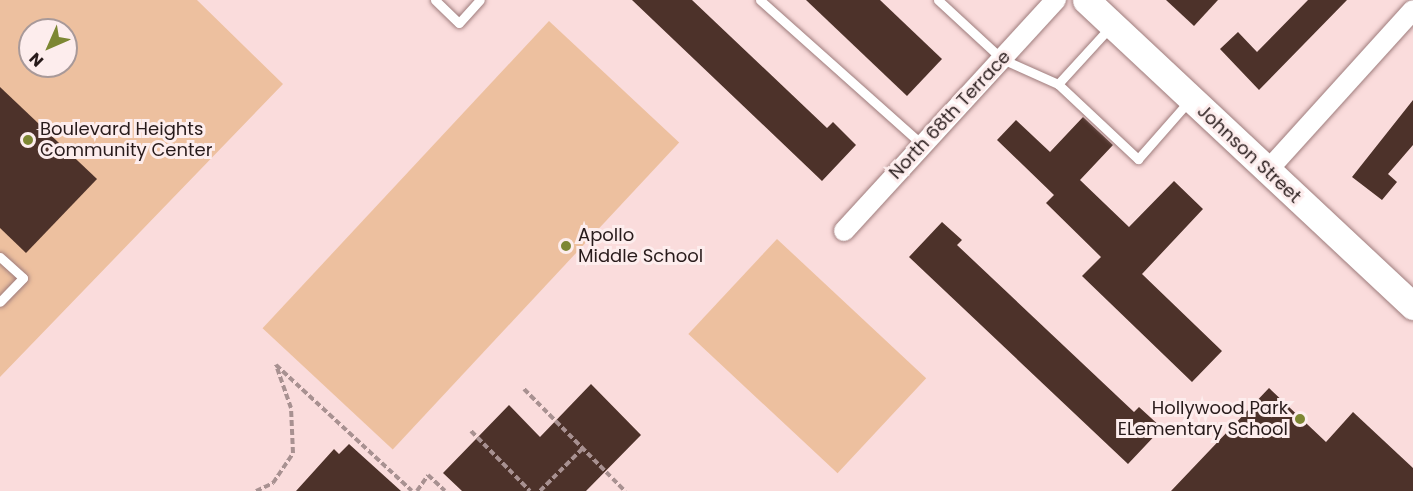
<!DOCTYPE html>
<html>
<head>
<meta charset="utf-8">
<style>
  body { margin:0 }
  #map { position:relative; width:1413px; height:491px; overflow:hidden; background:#fadcdc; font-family:Poppins,sans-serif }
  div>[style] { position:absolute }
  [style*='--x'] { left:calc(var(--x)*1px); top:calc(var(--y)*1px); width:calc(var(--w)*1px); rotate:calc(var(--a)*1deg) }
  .green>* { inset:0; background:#edc09f; transform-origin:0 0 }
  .building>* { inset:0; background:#4d322a }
  .path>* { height:4px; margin-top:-2px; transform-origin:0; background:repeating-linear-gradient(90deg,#a89191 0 6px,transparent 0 9px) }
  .roads { filter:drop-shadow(0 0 2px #9e7c7c) drop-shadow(0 0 2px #9e7c7c) }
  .lane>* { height:9px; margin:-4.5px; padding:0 4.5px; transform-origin:4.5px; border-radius:4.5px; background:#fff }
  .street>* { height:20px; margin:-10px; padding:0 10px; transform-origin:10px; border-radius:10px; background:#fff }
  .secondary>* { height:27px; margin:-13.5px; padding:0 13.5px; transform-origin:13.5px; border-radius:13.5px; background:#fff }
  .dots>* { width:16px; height:16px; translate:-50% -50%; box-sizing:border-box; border:3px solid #fdeded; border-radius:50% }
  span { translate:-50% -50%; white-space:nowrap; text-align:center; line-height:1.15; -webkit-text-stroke:6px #fdeded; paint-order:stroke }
  .street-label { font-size:18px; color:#281b1b }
  .poi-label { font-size:18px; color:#281b1b }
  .left { translate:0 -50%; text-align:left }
  .right { translate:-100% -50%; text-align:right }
  .north { position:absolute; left:18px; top:18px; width:60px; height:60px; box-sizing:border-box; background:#fdeded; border:2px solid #a89999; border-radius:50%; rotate:225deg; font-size:16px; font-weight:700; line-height:24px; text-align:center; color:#281b1b }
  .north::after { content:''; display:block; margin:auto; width:21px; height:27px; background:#7d8733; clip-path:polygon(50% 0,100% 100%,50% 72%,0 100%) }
</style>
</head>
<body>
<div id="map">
  <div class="green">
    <div style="clip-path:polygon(evenodd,0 0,197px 0,283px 84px,0 377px,0 0,30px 30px,66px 30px,66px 66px,30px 66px,30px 30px)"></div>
    <div style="left:549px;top:21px;width:178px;height:420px;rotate:43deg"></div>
    <div style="left:777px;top:239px;width:204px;height:130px;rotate:43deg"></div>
  </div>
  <div class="building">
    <div style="clip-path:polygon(632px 0,692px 0,827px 128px,833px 122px,856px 145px,822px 181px)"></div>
    <div style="clip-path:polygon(806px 0,880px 0,942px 59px,907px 96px)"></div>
    <div style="clip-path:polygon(1166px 0,1218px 0,1194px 26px)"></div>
    <div style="clip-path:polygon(1308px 0,1347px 0,1259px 90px,1220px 49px,1238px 32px,1257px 52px)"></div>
    <div style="clip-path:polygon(0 87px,97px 179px,26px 253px,0 228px)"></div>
    <div style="clip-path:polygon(1413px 100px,1413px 145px,1388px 174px,1397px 182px,1382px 200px,1352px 177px)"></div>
    <div style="clip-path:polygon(1083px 117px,1113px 145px,1080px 180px,1129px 227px,1174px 181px,1203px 209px,1142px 274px,1222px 351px,1192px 382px,1082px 276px,1101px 257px,1046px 203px,1054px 195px,997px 140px,1016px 120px,1050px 152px)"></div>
    <div style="clip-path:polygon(942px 222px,962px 240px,957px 245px,1134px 412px,1139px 407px,1162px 428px,1128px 464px,909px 257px)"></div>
    <div style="clip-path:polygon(591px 384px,641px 435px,586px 491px,462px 491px,443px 473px,509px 405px,540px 437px)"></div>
    <div style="clip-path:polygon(1269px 388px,1326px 442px,1353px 412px,1413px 468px,1413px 491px,1171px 491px)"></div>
    <div style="clip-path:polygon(349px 444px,401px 491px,296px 491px,334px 449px,339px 454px)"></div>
  </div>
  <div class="path">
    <div style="--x:524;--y:389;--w:144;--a:45.3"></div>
    <div style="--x:471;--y:431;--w:84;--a:45.5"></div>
    <div style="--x:256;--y:491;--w:19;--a:-25"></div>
    <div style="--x:273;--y:483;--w:36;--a:-56"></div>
    <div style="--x:293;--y:453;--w:45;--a:-92.5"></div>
    <div style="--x:291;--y:408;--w:46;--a:-109.2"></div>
    <div style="--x:276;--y:365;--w:185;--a:42.8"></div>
    <div style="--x:417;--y:491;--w:19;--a:-55"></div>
    <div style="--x:428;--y:475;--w:23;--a:43"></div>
    <div style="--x:540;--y:491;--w:61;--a:-45"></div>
  </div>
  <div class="roads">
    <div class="lane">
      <div style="--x:435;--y:0;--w:33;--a:44"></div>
      <div style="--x:459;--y:23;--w:31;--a:-48"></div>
      <div style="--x:760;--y:0;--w:218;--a:41.7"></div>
      <div style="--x:938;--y:0;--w:87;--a:42.7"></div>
      <div style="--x:1002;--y:59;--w:61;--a:24.1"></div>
      <div style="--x:1058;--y:84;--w:110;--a:43.2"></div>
      <div style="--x:1138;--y:159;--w:77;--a:-48.7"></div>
      <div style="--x:1058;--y:84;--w:79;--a:-47.6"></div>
      <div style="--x:0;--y:257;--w:31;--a:42"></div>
      <div style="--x:23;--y:278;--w:33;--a:134"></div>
    </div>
    <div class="street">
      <div style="--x:1267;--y:171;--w:217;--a:-47.8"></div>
      <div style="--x:844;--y:231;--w:314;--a:-47.5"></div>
    </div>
    <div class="secondary">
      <div style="--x:1086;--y:0;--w:448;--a:43.1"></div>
    </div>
  </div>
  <div class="dots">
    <div style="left:28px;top:140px;background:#7d8733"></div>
    <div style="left:566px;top:246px;background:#7d8733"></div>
    <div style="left:1300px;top:419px;background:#7d8733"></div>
  </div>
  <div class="street-label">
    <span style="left:950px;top:115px;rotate:-47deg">North 68th Terrace</span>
    <span style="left:1249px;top:154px;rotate:43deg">Johnson Street</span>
  </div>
  <div class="poi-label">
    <span class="left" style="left:40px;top:140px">Boulevard Heights<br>Community Center</span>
    <span class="left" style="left:578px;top:246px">Apollo<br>Middle School</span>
    <span class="right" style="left:1288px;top:419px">Hollywood Park<br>ELementary School</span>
  </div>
  <div class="north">N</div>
</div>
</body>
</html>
